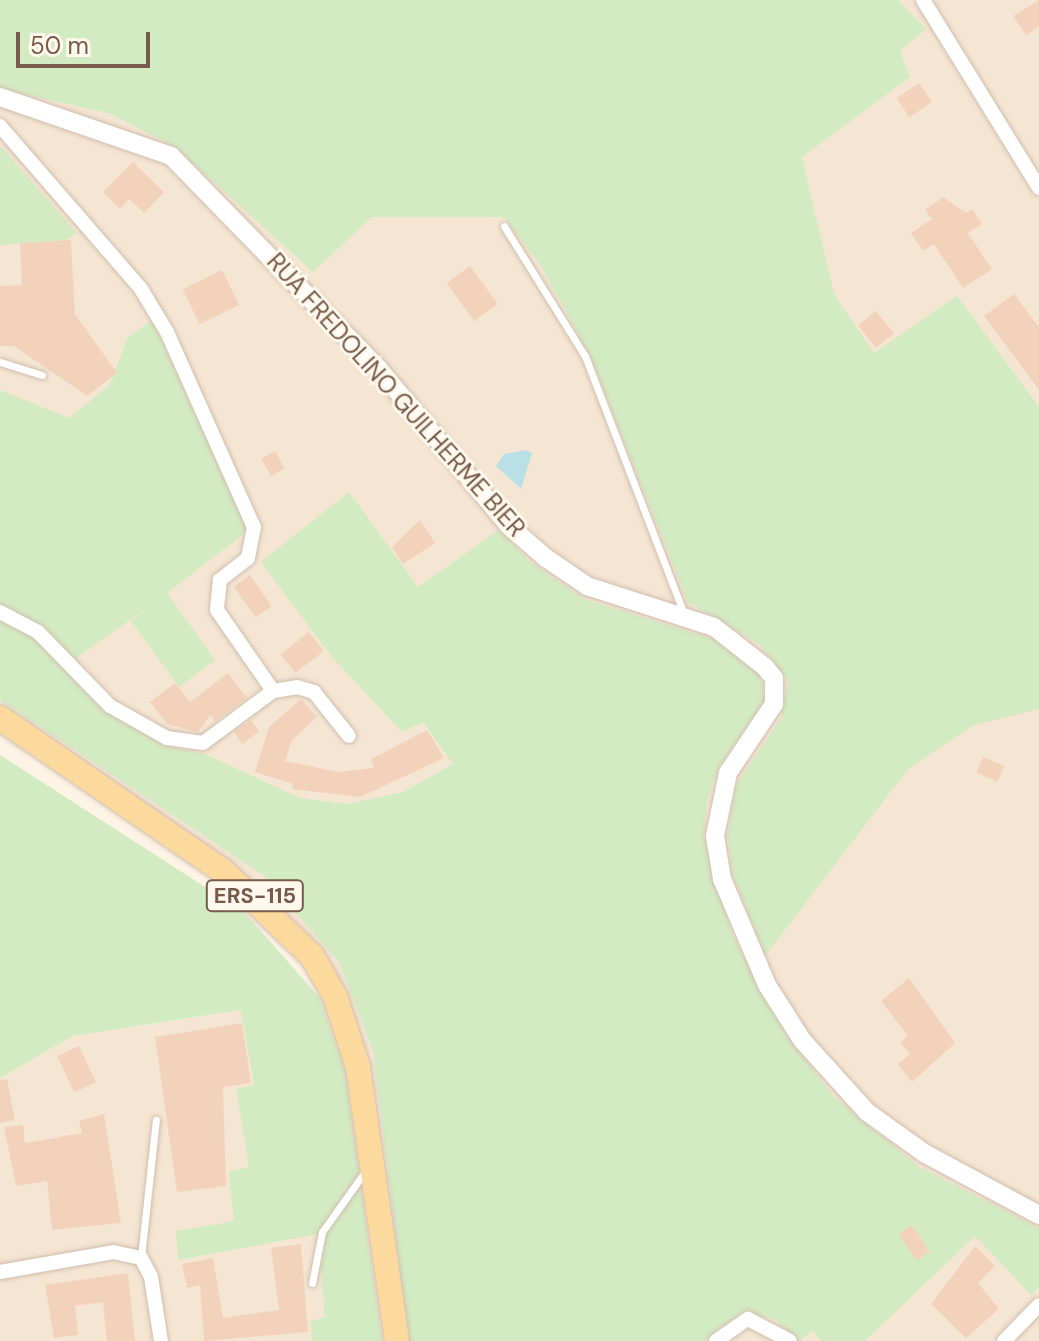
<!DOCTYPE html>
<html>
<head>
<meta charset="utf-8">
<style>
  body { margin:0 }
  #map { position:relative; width:1039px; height:1341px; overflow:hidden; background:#fdf4e5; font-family:"DM Sans",sans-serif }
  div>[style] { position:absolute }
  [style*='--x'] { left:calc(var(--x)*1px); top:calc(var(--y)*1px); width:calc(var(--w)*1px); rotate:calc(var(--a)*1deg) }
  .residential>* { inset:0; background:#f5e6d3 }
  .green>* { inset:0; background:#d3ebc3 }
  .water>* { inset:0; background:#b9e0e7 }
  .building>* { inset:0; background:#f3d2bc; transform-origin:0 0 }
  .roads { filter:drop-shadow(0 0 2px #d1beae) drop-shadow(0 0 2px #d1beae) }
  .service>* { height:7px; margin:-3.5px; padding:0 3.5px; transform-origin:3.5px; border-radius:3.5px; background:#fff }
  .minor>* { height:14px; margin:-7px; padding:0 7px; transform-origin:7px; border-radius:7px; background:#fff }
  .tertiary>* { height:18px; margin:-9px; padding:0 9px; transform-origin:9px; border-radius:9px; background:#fff }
  .primary>* { height:24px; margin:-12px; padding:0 12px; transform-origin:12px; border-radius:12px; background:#fcda9d }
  span { translate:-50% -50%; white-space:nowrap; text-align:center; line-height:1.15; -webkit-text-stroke:6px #fff8ec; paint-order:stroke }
  .shield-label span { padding:2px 6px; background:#fff8ec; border:2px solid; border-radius:6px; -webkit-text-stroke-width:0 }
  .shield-label { font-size:22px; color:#775a4a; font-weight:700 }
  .street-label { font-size:24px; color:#775a4a }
  .scale { position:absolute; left:16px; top:32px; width:134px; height:36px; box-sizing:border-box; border:4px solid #775a4a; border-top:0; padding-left:10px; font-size:24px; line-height:28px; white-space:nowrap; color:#775a4a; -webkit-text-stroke:6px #fff8ec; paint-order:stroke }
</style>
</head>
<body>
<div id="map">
  <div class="residential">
    <div style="clip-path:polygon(0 0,1039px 0,1039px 1341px,0 1341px,0 1078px,73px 1036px,334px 996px,300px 939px,0 718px)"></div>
  </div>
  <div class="green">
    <div style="clip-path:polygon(0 0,898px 0,926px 29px,900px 51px,910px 77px,802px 157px,834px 294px,874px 353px,957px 296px,1039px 407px,1039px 709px,974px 725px,908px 769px,765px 956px,732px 872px,728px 835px,736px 785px,781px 719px,788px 681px,760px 645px,688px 602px,590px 355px,541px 266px,504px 217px,372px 217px,313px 272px,174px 146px,108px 113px,0 89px)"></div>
    <div style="clip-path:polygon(0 146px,77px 233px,64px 241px,0 245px)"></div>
    <div style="clip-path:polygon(152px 320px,250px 529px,167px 593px,215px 660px,179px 687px,131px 621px,154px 603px,72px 661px,37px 624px,0 606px,0 390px,69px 418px,110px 385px,127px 338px)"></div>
    <div style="clip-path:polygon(349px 492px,418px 587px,500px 529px,529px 561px,586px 600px,717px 640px,759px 673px,765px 700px,718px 768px,707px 802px,704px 839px,732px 934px,787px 1036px,834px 1097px,921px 1168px,1039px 1228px,1039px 1287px,1031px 1295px,975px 1236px,865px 1341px,822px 1341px,812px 1331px,799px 1341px,774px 1319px,743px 1311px,705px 1341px,409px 1341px,373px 1051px,339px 962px,263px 875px,0 700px,0 618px,35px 636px,105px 711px,165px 746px,205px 754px,300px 798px,347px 804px,403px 792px,453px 764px,423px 722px,402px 732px,331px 656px,261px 562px)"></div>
    <div style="clip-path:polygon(0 755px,244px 912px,319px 997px,345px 1072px,382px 1341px,312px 1341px,311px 1321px,325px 1317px,318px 1234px,178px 1260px,176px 1231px,234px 1221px,229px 1172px,249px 1167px,236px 1089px,254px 1085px,241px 1010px,73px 1036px,0 1078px)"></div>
  </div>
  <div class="water">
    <div style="clip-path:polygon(526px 450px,532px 453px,521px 489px,496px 466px,504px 454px)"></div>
  </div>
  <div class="building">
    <div style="clip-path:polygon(1039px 0,1039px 26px,1026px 35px,1013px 16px)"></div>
    <div style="left:919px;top:83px;width:23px;height:27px;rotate:56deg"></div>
    <div style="clip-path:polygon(133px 162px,164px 192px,144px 213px,129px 199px,120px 209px,103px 192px)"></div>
    <div style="clip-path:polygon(943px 197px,966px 213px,972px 209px,982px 224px,968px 233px,992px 269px,963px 288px,934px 244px,923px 251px,911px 233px,932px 219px,925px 210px)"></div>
    <div style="clip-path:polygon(71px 240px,75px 314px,117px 373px,87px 396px,14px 346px,0 346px,0 286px,22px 285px,20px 243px)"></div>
    <div style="left:470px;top:266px;width:47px;height:29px;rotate:54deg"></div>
    <div style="left:222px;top:270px;width:39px;height:44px;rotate:64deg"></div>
    <div style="clip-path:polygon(1014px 294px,1039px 327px,1039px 390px,984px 316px)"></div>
    <div style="left:876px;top:311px;width:29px;height:23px;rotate:52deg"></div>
    <div style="left:275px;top:451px;width:20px;height:16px;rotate:60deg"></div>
    <div style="clip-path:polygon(420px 520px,435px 543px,403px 564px,392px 547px)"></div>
    <div style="left:250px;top:575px;width:38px;height:20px;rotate:55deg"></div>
    <div style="left:309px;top:632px;width:24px;height:36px;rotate:52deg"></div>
    <div style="clip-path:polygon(228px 673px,247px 698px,215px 721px,210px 715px,198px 732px,167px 724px,150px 702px,175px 683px,190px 702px)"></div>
    <div style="clip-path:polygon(301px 699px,317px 717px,292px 740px,285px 761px,338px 772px,374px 768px,371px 759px,427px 730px,444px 758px,360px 797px,292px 789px,293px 784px,255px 772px,269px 727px)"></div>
    <div style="left:251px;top:720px;width:14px;height:21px;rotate:54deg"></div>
    <div style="left:983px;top:757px;width:23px;height:17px;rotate:23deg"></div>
    <div style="clip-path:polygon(909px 978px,955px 1043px,912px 1082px,898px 1064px,910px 1054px,900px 1042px,908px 1036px,881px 1001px)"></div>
    <div style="clip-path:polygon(242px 1023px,251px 1083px,223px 1087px,226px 1186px,177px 1192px,155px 1037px)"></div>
    <div style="left:79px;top:1046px;width:40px;height:24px;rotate:65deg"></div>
    <div style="clip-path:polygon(7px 1079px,15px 1120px,0 1123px,0 1080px)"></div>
    <div style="clip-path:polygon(104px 1114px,121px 1223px,52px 1230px,47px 1181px,16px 1186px,4px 1127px,23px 1125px,25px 1143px,82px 1133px,79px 1121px)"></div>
    <div style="left:912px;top:1225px;width:32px;height:16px;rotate:56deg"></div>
    <div style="clip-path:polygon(301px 1244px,308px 1332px,204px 1341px,200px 1285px,187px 1288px,182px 1264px,213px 1258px,223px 1318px,279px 1310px,271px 1248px)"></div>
    <div style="clip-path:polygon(975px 1246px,995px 1266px,978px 1283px,999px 1309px,966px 1338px,931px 1304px)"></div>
    <div style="clip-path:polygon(128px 1273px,135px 1341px,107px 1341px,103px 1302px,75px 1306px,78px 1335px,54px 1338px,45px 1285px)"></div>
  </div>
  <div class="roads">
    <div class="service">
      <div style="--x:504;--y:226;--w:153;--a:58.1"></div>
      <div style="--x:585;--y:356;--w:276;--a:69"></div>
      <div style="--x:0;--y:362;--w:44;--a:17.2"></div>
      <div style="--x:141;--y:1257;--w:138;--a:-83.8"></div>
      <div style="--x:312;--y:1283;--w:52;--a:-78.9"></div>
      <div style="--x:322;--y:1232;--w:76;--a:-54.6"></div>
    </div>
    <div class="minor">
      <div style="--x:923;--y:0;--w:221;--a:58.3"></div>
      <div style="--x:0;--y:126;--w:216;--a:49.1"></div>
      <div style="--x:141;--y:289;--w:50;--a:58.8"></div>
      <div style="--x:167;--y:332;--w:214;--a:66"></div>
      <div style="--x:254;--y:527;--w:32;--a:101"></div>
      <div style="--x:248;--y:558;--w:36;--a:142"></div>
      <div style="--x:220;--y:580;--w:30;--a:96"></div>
      <div style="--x:217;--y:610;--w:98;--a:55.3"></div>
      <div style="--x:0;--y:612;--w:43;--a:27.8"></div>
      <div style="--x:38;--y:632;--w:103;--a:45.8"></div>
      <div style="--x:110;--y:706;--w:65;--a:29.3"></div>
      <div style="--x:167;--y:738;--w:36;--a:8"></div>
      <div style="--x:203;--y:743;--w:87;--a:-36.6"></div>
      <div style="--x:273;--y:691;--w:24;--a:-9"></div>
      <div style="--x:297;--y:687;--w:18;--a:16"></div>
      <div style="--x:314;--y:692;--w:56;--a:51.5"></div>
      <div style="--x:0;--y:1272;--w:115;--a:-10"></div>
      <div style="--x:113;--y:1252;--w:29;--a:12"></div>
      <div style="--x:141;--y:1258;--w:21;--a:62"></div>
      <div style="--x:151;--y:1277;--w:65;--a:81.1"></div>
      <div style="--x:716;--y:1341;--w:39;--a:-35"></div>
      <div style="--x:748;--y:1319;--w:47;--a:27.6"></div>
      <div style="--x:1004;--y:1341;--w:50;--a:-45.8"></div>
    </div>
    <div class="tertiary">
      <div style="--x:0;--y:97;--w:181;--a:19"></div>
      <div style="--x:171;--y:156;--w:296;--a:45.7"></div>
      <div style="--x:378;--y:368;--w:205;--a:50.3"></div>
      <div style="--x:509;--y:526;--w:49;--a:40.9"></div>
      <div style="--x:546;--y:558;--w:50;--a:34.3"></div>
      <div style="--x:587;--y:586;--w:133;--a:17.9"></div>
      <div style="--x:714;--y:627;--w:65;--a:38.1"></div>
      <div style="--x:765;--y:667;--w:14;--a:51"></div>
      <div style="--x:774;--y:678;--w:26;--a:90"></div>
      <div style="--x:774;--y:704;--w:83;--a:123.7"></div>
      <div style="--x:728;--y:773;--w:64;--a:101.7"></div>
      <div style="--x:715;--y:836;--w:44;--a:80.8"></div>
      <div style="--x:722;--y:879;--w:115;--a:67"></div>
      <div style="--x:767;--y:985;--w:65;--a:57.5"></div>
      <div style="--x:802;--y:1040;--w:97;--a:47.9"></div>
      <div style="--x:867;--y:1112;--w:70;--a:35.7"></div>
      <div style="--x:924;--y:1153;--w:131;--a:28.3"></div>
    </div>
    <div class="primary">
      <div style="--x:0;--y:718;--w:270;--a:34.5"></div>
      <div style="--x:223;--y:871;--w:123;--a:43.7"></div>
      <div style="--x:312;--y:956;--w:46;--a:60.1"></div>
      <div style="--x:335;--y:996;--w:75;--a:72.1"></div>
      <div style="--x:358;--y:1067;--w:277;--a:81.9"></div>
    </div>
  </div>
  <div class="shield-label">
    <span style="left:255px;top:896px">ERS-115</span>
  </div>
  <div class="street-label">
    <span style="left:396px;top:395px;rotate:48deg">RUA FREDOLINO GUILHERME BIER</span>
  </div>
  <div class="scale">50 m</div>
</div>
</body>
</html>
